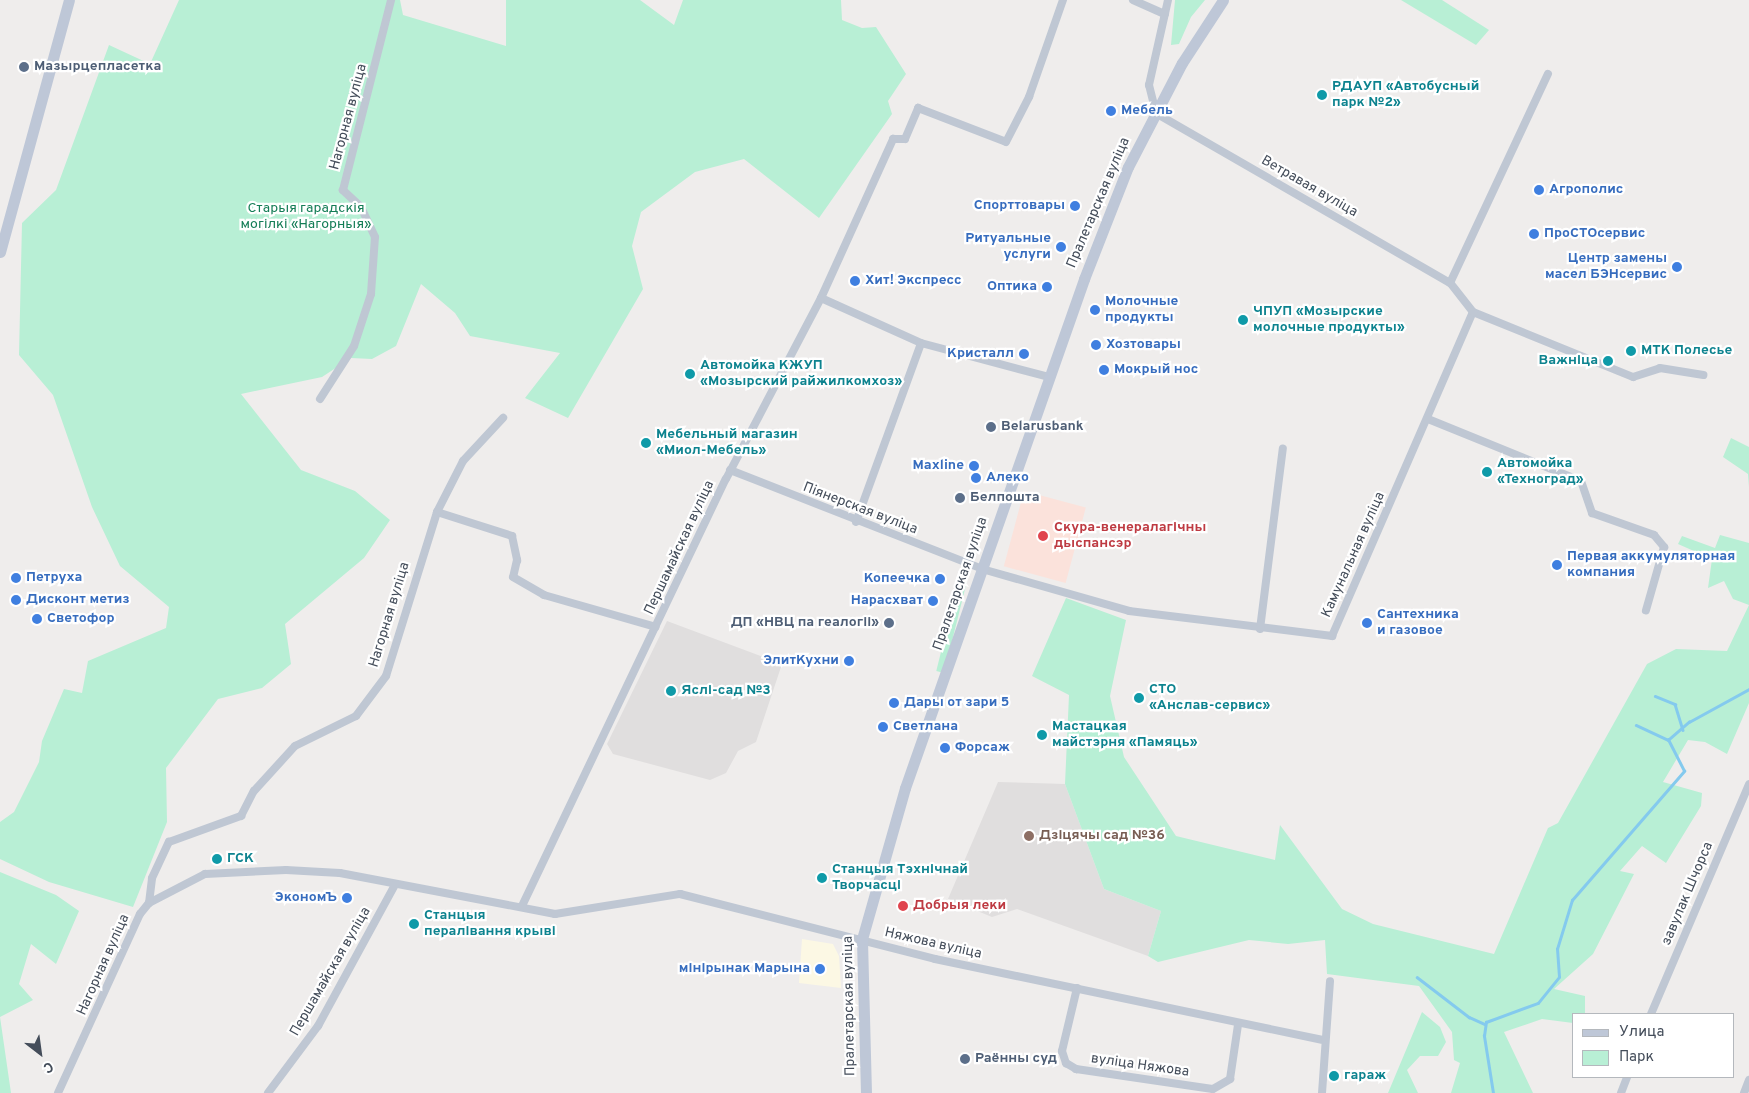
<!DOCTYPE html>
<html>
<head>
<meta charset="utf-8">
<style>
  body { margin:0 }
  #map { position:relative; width:1749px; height:1093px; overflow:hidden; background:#efedec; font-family:Overpass,sans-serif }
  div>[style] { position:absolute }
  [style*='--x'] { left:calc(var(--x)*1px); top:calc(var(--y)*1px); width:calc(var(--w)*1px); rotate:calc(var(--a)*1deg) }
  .commercial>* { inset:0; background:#fcf8e4 }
  .education>* { inset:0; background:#e0dede }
  .medical>* { inset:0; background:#fbe2db; transform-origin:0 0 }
  .green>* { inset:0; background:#b8efd5; transform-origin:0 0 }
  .stream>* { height:2.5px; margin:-1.25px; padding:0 1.25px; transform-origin:1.25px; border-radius:1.25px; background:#84caee }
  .street>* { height:8px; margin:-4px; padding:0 4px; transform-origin:4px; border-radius:4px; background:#bfc7d3 }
  .secondary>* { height:11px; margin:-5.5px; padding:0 5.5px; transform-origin:5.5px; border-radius:5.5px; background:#bec7d7 }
  .dots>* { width:14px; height:14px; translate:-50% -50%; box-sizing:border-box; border:2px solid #fff; border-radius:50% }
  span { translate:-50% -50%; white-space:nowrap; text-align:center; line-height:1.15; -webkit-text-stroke:4.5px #fff; paint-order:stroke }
  .service-label { font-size:14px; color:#4e5e75; font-weight:700 }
  .left { translate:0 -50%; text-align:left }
  .right { translate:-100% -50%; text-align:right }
  .culture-label { font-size:14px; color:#0d838f; font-weight:700 }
  .shop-label { font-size:14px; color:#366cbe; font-weight:700 }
  .street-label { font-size:14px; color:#444d5a }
  .park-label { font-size:14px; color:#147d56 }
  .health-label { font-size:14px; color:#be3a42; font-weight:700 }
  .education-label { font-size:14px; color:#785e54; font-weight:700 }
  .legend { position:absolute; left:1572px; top:1013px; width:162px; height:65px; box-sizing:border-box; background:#fff; border:1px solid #b4b8bd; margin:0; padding:6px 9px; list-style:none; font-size:15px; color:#444d5a }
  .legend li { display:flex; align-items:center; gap:10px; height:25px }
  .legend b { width:25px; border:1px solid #b4b8bd }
  .north { position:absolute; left:15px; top:1028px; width:50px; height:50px; -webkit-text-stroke:4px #fff; paint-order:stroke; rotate:150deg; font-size:14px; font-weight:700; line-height:20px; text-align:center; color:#444d5a }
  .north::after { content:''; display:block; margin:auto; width:18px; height:22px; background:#444d5a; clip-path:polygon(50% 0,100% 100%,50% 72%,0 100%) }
</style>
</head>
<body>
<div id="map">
  <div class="commercial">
    <div style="clip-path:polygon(802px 939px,833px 944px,839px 956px,841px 988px,799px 983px)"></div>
  </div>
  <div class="education">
    <div style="clip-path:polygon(667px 621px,782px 664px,756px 742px,738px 751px,726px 773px,710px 780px,613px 754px,607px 744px)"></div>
    <div style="clip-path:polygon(998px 782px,1065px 784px,1104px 889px,1161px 911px,1148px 956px,1017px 909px,992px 917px,948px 899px)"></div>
  </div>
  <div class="medical">
    <div style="left:1024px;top:491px;width:64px;height:78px;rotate:15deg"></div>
  </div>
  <div class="green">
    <div style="clip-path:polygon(179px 0,400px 0,403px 15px,506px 46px,506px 0,640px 0,674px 25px,683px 0,841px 0,842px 20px,862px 28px,876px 27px,906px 74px,888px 101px,892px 114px,819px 218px,744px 159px,695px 172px,641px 212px,632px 246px,643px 289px,568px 418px,525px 398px,560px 353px,470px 336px,455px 313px,421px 284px,396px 346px,372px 359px,351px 358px,322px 377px,241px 394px,301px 470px,355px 491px,390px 520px,364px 558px,285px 624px,291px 664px,262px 688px,218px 699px,166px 768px,167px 822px,133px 907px,49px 882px,0 859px,0 822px,14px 812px,39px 762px,42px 741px,64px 689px,82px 693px,88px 661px,166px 628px,169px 607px,120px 566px,92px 507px,53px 395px,19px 355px,22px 223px,56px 190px,109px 45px,150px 64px)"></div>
    <div style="clip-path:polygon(1175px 0,1205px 0,1191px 17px,1179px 44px,1171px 45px)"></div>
    <div style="clip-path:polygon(1401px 0,1442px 0,1489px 30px,1476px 45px)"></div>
    <div style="clip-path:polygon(1731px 438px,1749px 447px,1749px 487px,1748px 474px,1723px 457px)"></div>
    <div style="clip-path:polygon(1720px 535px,1749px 543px,1749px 605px,1733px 599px,1724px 581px,1708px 588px,1712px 559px,1678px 544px,1682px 536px,1715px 548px)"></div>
    <div style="left:960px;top:576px;width:8px;height:98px;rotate:14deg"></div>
    <div style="clip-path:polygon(1066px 598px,1126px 620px,1110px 696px,1124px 757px,1176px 836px,1275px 860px,1280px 825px,1342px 909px,1373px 924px,1494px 954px,1548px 828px,1558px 823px,1647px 664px,1676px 649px,1727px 651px,1749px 605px,1749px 703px,1727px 754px,1705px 742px,1688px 740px,1663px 782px,1702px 793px,1701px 806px,1666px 863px,1642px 846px,1620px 871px,1634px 874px,1593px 954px,1554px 989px,1585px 996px,1585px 1014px,1573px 1014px,1573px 1023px,1542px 1019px,1504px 1032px,1533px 1093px,1451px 1093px,1460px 1063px,1454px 1060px,1452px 1032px,1419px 986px,1327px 974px,1325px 940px,1288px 944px,1249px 940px,1158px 962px,1148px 956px,1161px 911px,1104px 889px,1065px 784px,1069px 695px,1032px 676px)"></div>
    <div style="clip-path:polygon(0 872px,56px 895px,79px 911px,56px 964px,31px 944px,19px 984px,33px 1000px,0 1017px,11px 1093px,0 1093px)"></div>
    <div style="clip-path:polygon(1422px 1012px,1440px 1027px,1446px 1042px,1438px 1056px,1420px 1056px,1407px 1070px,1418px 1093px,1388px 1093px)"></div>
  </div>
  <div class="stream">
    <div style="--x:1655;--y:696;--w:22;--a:22"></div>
    <div style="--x:1675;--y:704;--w:27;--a:73"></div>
    <div style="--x:1636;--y:725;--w:35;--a:25"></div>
    <div style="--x:1417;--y:977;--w:66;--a:37.6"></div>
    <div style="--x:1469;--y:1017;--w:17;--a:24"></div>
    <div style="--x:1493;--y:1093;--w:58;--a:-99"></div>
    <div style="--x:1484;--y:1036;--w:14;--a:-82"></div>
    <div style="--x:1486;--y:1022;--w:55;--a:-20.1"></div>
    <div style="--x:1538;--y:1003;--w:33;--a:-51"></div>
    <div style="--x:1559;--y:977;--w:28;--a:-94"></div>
    <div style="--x:1557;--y:949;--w:51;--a:-73"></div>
    <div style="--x:1572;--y:900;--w:171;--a:-49"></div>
    <div style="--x:1684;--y:771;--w:35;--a:-117"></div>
    <div style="--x:1668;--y:740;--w:28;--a:-41"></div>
    <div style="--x:1689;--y:722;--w:68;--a:-28.8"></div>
  </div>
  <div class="street">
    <div style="--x:1133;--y:0;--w:35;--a:24"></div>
    <div style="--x:1450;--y:283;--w:231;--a:-64.9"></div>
    <div style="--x:821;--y:298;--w:110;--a:24.2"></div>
    <div style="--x:921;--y:343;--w:132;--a:14.9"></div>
    <div style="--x:1473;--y:312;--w:173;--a:22.1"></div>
    <div style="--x:1633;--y:377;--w:28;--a:-18"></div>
    <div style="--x:1660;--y:368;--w:44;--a:9.2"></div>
    <div style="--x:320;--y:399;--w:63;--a:-57.3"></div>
    <div style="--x:354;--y:346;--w:55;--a:-71.9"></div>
    <div style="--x:371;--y:294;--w:57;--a:-86"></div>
    <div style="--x:375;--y:237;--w:33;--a:-115"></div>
    <div style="--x:361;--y:207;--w:25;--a:-137"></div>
    <div style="--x:343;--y:190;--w:196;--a:-75.8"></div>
    <div style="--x:1428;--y:419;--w:165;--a:22.1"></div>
    <div style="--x:1581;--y:481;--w:34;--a:71"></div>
    <div style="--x:1592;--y:513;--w:66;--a:19.5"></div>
    <div style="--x:1654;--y:535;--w:16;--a:50"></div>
    <div style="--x:1664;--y:547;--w:66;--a:105.9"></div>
    <div style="--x:730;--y:470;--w:271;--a:21.4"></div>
    <div style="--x:982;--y:569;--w:153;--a:15.9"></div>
    <div style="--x:1129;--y:611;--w:205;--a:7"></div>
    <div style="--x:1332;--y:636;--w:353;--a:-66.5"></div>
    <div style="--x:1473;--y:312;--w:37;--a:-128"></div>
    <div style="--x:1450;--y:283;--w:340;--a:-150"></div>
    <div style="--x:1156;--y:113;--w:29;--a:-104"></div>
    <div style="--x:1149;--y:85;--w:87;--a:-77.4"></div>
    <div style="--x:437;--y:512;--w:79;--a:17.7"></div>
    <div style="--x:512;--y:536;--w:25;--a:78"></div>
    <div style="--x:517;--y:560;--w:17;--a:103"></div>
    <div style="--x:513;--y:577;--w:36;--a:30"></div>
    <div style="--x:544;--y:595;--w:116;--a:15.9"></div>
    <div style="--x:856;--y:522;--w:190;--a:-70"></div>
    <div style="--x:1260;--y:629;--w:182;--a:-82.8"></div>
    <div style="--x:149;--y:903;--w:63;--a:-27.4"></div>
    <div style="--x:205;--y:874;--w:81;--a:-2.8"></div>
    <div style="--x:286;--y:870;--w:54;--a:3.2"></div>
    <div style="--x:340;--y:873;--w:219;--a:10.8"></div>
    <div style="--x:555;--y:914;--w:127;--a:-9.1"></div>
    <div style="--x:680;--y:894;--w:263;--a:14.3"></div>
    <div style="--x:935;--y:959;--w:395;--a:11.8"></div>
    <div style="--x:522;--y:906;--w:473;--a:-64.5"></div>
    <div style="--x:726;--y:479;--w:204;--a:-62.3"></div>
    <div style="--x:821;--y:298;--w:175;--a:-65.6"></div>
    <div style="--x:893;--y:139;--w:12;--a:0"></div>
    <div style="--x:905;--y:139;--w:34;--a:-67"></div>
    <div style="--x:918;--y:108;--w:94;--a:21.1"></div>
    <div style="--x:1006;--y:142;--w:51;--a:-62.9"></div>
    <div style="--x:1029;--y:97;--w:103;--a:-70.7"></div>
    <div style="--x:1077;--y:988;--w:65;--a:103.4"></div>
    <div style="--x:1062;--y:1051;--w:13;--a:72"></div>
    <div style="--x:1066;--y:1063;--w:12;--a:31"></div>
    <div style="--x:1076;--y:1069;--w:138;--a:8.3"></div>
    <div style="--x:1213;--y:1089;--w:20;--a:-30"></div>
    <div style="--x:1230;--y:1079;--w:55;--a:-81.6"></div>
    <div style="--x:1651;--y:1014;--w:250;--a:-66.9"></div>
    <div style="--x:58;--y:1093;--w:197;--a:-65.4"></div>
    <div style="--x:140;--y:914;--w:14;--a:-51"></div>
    <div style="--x:149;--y:903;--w:25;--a:-83"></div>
    <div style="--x:152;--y:878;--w:40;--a:-65"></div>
    <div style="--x:169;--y:842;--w:77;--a:-19.9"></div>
    <div style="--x:241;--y:816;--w:28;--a:-63"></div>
    <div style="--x:254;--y:791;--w:61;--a:-47.7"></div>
    <div style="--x:295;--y:746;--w:68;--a:-26.2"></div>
    <div style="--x:356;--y:716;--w:50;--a:-53.1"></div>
    <div style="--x:386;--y:676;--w:172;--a:-72.7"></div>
    <div style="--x:437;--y:512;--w:57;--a:-63"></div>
    <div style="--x:463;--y:461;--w:59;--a:-47.1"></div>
    <div style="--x:268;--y:1093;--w:84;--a:-53.3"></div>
    <div style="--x:318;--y:1026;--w:161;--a:-61.4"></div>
    <div style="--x:1322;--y:1093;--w:112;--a:-85.9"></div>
    <div style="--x:1621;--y:1093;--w:17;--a:-69"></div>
    <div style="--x:1744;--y:1093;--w:14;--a:-69"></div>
  </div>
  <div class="secondary">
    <div style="--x:0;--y:252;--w:261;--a:-74.7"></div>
    <div style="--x:866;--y:1093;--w:154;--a:-91.5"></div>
    <div style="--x:862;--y:939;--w:157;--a:-74.1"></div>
    <div style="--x:905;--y:788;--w:540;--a:-70.62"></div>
    <div style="--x:1084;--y:279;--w:120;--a:-68.6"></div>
    <div style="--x:1128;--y:167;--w:117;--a:-62.6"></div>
    <div style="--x:1182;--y:63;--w:75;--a:-56.9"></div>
  </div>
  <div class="dots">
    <div style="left:24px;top:67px;background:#5c6f8a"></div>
    <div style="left:1322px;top:95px;background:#0f9aa8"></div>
    <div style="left:1111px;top:111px;background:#3f7fe0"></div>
    <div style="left:1539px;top:190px;background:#3f7fe0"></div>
    <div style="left:1075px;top:206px;background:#3f7fe0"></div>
    <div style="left:1534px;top:234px;background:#3f7fe0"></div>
    <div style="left:1061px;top:247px;background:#3f7fe0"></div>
    <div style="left:1677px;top:267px;background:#3f7fe0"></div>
    <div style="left:855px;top:281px;background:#3f7fe0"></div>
    <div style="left:1047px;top:287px;background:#3f7fe0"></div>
    <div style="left:1095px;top:310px;background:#3f7fe0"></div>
    <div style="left:1243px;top:320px;background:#0f9aa8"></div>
    <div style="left:1096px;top:345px;background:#3f7fe0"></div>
    <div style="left:1631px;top:351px;background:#0f9aa8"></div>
    <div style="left:1024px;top:354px;background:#3f7fe0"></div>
    <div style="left:1608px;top:361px;background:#0f9aa8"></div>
    <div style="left:1104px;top:370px;background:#3f7fe0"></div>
    <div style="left:690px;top:374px;background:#0f9aa8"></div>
    <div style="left:991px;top:427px;background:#5c6f8a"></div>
    <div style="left:646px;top:443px;background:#0f9aa8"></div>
    <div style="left:974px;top:466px;background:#3f7fe0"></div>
    <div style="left:1487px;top:472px;background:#0f9aa8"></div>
    <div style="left:976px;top:478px;background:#3f7fe0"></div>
    <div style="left:960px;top:498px;background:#5c6f8a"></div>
    <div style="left:1043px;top:536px;background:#e0444e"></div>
    <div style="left:1557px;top:565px;background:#3f7fe0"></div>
    <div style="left:16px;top:578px;background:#3f7fe0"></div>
    <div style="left:940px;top:579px;background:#3f7fe0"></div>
    <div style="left:16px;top:600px;background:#3f7fe0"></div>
    <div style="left:933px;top:601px;background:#3f7fe0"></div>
    <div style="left:37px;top:619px;background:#3f7fe0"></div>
    <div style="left:889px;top:623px;background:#5c6f8a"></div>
    <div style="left:1367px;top:623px;background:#3f7fe0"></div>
    <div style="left:849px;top:661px;background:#3f7fe0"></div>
    <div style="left:671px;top:691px;background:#0f9aa8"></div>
    <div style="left:1139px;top:698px;background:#0f9aa8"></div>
    <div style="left:894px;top:703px;background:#3f7fe0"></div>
    <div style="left:883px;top:727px;background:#3f7fe0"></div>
    <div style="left:1042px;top:735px;background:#0f9aa8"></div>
    <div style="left:945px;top:748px;background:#3f7fe0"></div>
    <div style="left:1029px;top:836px;background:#8d6e63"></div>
    <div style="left:217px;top:859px;background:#0f9aa8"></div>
    <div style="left:822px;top:878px;background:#0f9aa8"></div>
    <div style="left:347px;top:898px;background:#3f7fe0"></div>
    <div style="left:903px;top:906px;background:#e0444e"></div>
    <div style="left:414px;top:924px;background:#0f9aa8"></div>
    <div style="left:820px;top:969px;background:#3f7fe0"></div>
    <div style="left:965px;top:1059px;background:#5c6f8a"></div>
    <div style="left:1334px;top:1076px;background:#0f9aa8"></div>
  </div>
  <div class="service-label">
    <span class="left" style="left:34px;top:67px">Мазырцепласетка</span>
    <span class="left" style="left:1001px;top:427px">Belarusbank</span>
    <span class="left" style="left:970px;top:498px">Белпошта</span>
    <span class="right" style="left:879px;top:623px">ДП «НВЦ па геалогіі»</span>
    <span class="left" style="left:975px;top:1059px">Раённы суд</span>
  </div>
  <div class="culture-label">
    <span class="left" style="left:1332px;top:95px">РДАУП «Автобусный<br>парк №2»</span>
    <span class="left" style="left:1253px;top:320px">ЧПУП «Мозырские<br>молочные продукты»</span>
    <span class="left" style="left:1641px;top:351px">МТК Полесье</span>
    <span class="right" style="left:1598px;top:361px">Важніца</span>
    <span class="left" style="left:700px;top:374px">Автомойка КЖУП<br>«Мозырский райжилкомхоз»</span>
    <span class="left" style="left:656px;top:443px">Мебельный магазин<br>«Миол-Мебель»</span>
    <span class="left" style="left:1497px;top:472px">Автомойка<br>«Техноград»</span>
    <span class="left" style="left:1149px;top:698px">СТО<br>«Анслав-сервис»</span>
    <span class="left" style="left:681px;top:691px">Яслі-сад №3</span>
    <span class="left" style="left:1052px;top:735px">Мастацкая<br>майстэрня «Памяць»</span>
    <span class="left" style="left:227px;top:859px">ГСК</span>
    <span class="left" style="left:832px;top:878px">Станцыя Тэхнічнай<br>Творчасці</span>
    <span class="left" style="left:424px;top:924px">Станцыя<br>пералівання крыві</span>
    <span class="left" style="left:1344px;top:1076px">гараж</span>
  </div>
  <div class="shop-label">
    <span class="left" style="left:1121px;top:111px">Мебель</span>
    <span class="left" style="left:1549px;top:190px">Агрополис</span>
    <span class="right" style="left:1065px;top:206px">Спорттовары</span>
    <span class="left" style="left:1544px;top:234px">ПроСТОсервис</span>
    <span class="right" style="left:1051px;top:247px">Ритуальные<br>услуги</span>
    <span class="right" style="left:1667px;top:267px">Центр замены<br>масел БЭНсервис</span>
    <span class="left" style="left:865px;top:281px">Хит! Экспресс</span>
    <span class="right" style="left:1037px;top:287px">Оптика</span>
    <span class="left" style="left:1105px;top:310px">Молочные<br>продукты</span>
    <span class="left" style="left:1106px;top:345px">Хозтовары</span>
    <span class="right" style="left:1014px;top:354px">Кристалл</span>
    <span class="left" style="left:1114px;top:370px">Мокрый нос</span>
    <span class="right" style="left:964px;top:466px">Maxline</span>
    <span class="left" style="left:986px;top:478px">Алеко</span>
    <span class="left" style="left:1567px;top:565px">Первая аккумуляторная<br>компания</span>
    <span class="left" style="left:26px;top:578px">Петруха</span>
    <span class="right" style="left:930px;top:579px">Копеечка</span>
    <span class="left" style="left:26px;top:600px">Дисконт метиз</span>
    <span class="right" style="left:923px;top:601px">Нарасхват</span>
    <span class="left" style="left:1377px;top:623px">Сантехника<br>и газовое</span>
    <span class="left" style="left:47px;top:619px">Светофор</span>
    <span class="right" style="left:839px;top:661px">ЭлитКухни</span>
    <span class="left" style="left:904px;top:703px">Дары от зари 5</span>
    <span class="left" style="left:893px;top:727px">Светлана</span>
    <span class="left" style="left:955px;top:748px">Форсаж</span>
    <span class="right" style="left:337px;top:898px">ЭкономЪ</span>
    <span class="right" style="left:810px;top:969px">мінірынак Марына</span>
  </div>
  <div class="street-label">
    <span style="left:349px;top:117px;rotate:-75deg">Нагорная вуліца</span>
    <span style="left:1309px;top:187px;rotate:30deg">Ветравая вуліца</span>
    <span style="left:1099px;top:203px;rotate:-67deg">Пралетарская вуліца</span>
    <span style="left:860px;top:509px;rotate:21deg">Піянерская вуліца</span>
    <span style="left:680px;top:548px;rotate:-65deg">Першамайская вуліца</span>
    <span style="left:1354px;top:555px;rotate:-66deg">Камунальная вуліца</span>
    <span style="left:961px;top:584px;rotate:-71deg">Пралетарская вуліца</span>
    <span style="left:390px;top:615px;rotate:-73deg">Нагорная вуліца</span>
    <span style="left:1688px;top:894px;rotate:-67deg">завулак Шчорса</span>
    <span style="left:933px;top:944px;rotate:13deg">Няжова вуліца</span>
    <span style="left:104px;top:965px;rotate:-66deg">Нагорная вуліца</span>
    <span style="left:331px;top:972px;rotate:-60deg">Першамайская вуліца</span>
    <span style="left:850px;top:1006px;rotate:-91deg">Пралетарская вуліца</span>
    <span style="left:1140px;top:1066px;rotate:8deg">вуліца Няжова</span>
  </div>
  <div class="park-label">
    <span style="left:306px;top:217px">Старыя гарадскія<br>могілкі «Нагорныя»</span>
  </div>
  <div class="health-label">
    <span class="left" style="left:1054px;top:536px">Скура-венералагічны<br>дыспансэр</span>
    <span class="left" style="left:913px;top:906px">Добрыя леки</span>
  </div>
  <div class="education-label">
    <span class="left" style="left:1039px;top:836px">Дзіцячы сад №36</span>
  </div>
  <ul class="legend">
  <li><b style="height:6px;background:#bec7d7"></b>Улица</li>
  <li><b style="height:14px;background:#b8efd5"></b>Парк</li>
  </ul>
  <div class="north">С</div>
</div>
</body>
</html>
